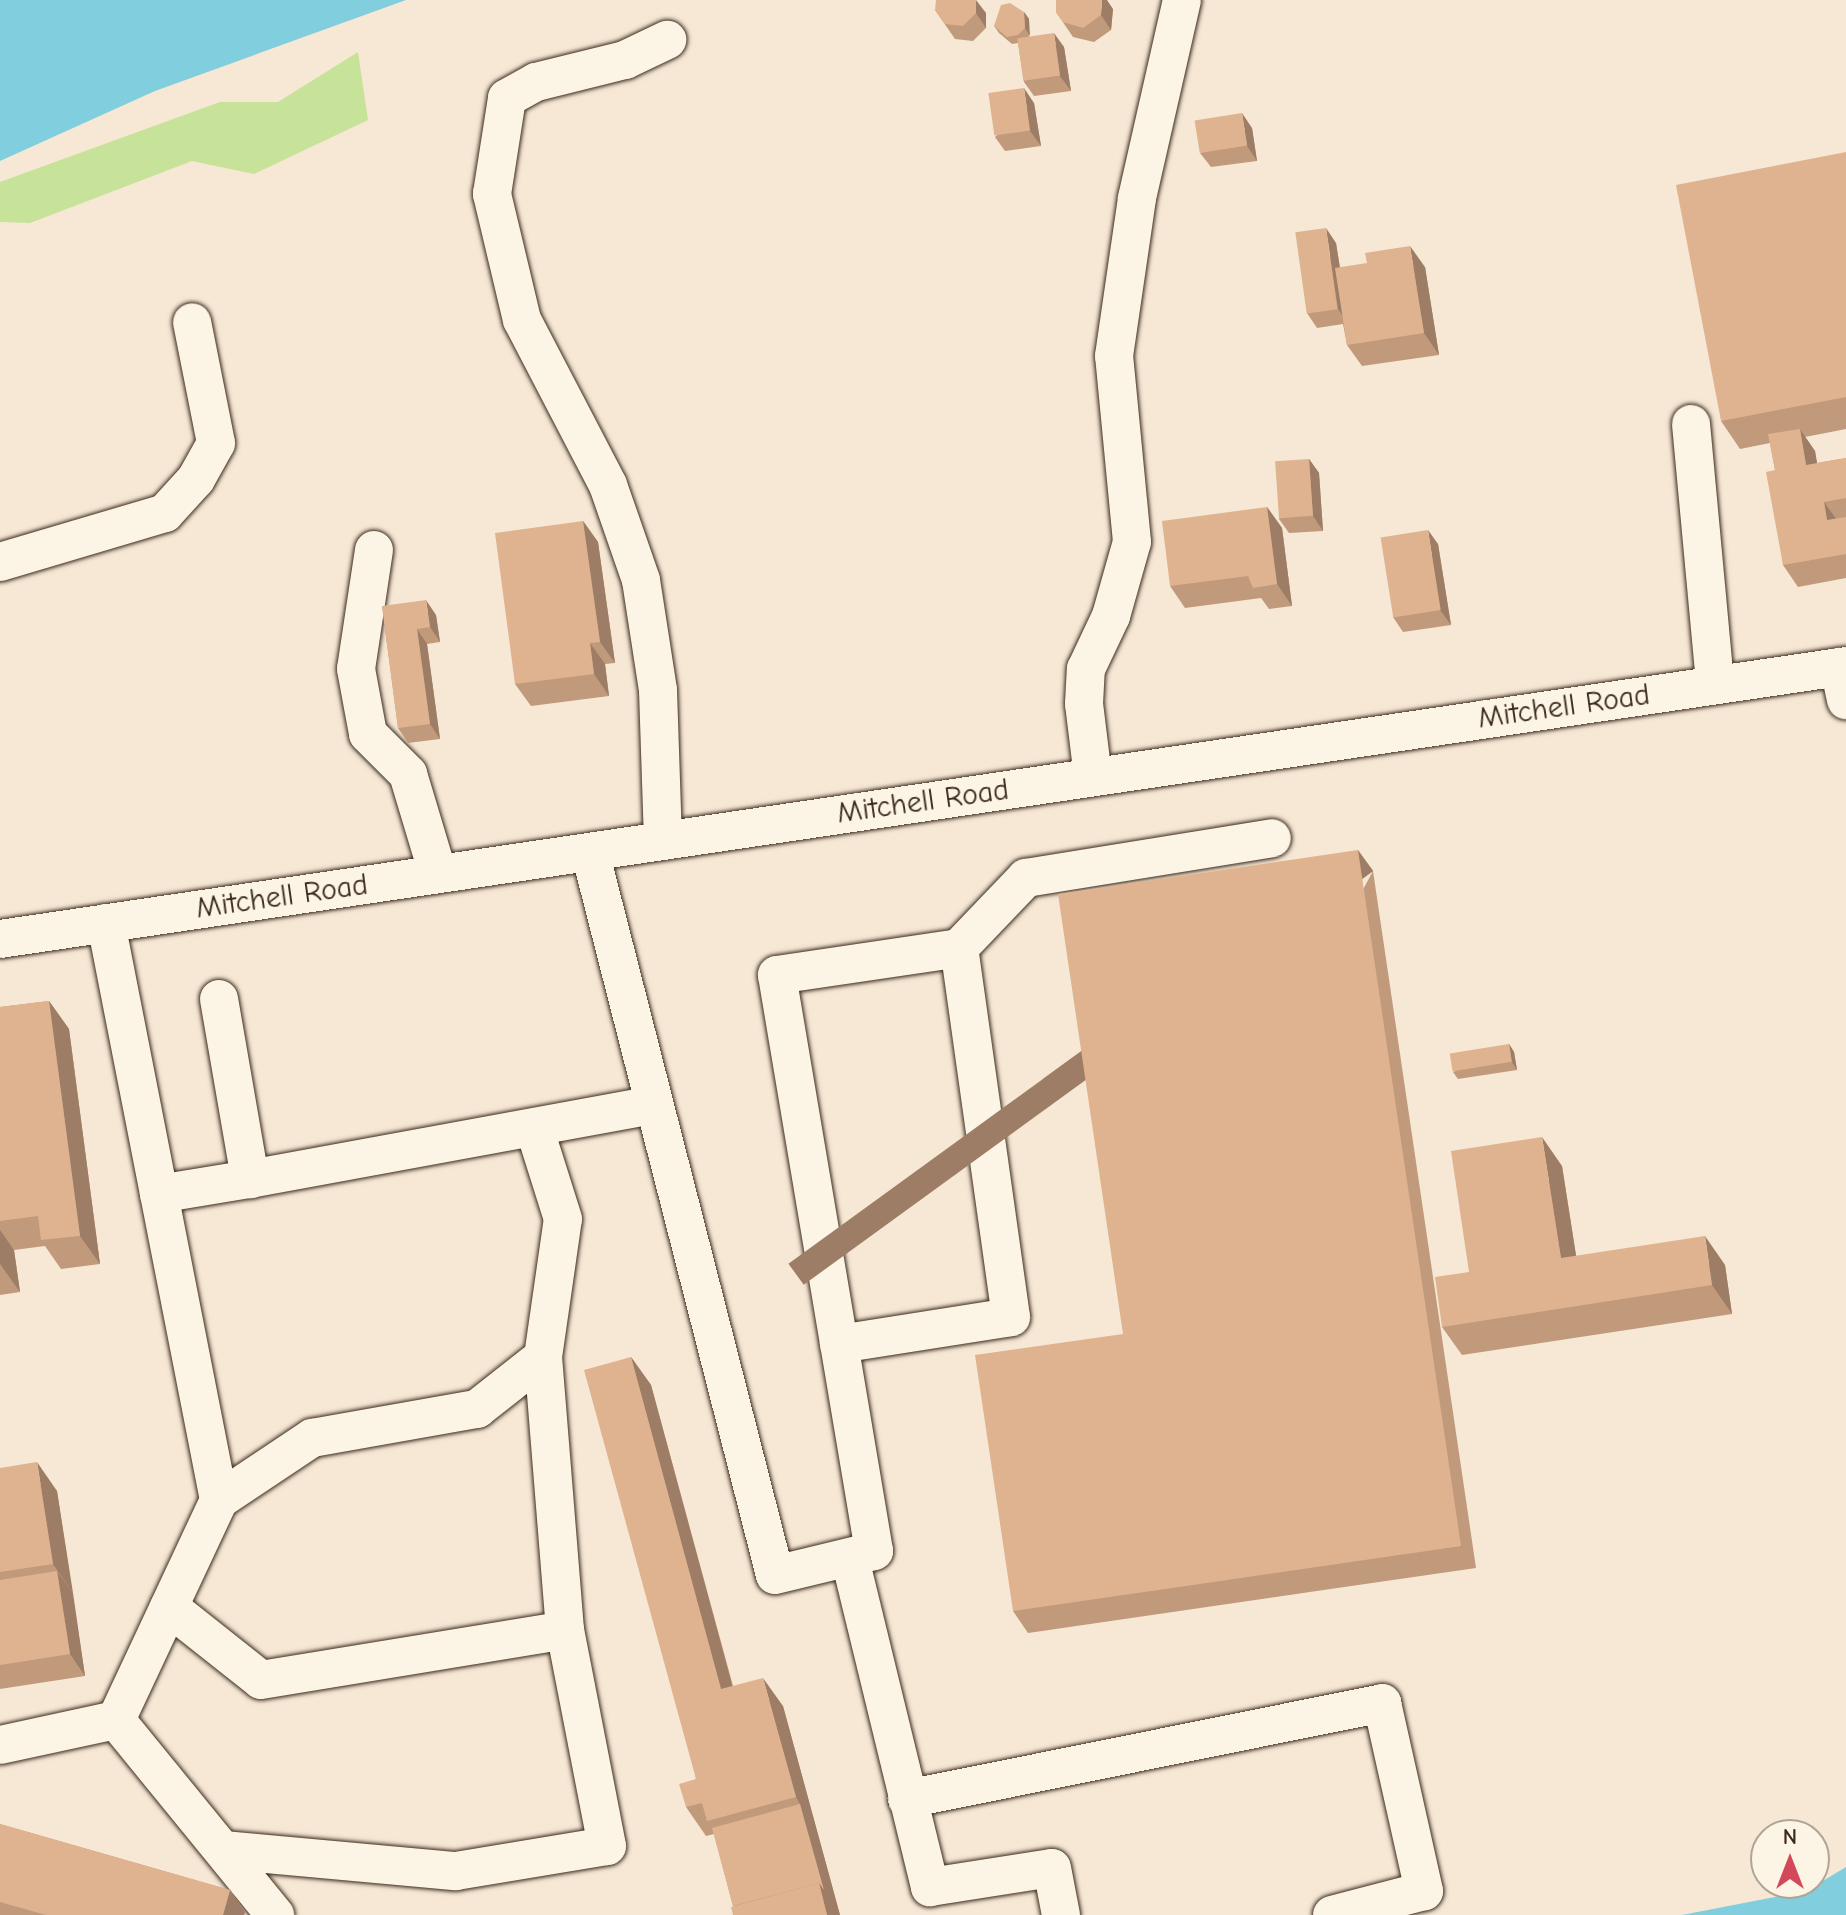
<!DOCTYPE html>
<html>
<head>
<meta charset="utf-8">
<style>
  body { margin:0 }
  #map { position:relative; width:1846px; height:1915px; overflow:hidden; background:#f6e8d4; font-family:"Comic Neue",sans-serif }
  div>[style] { position:absolute }
  [style*='--x'] { left:calc(var(--x)*1px); top:calc(var(--y)*1px); width:calc(var(--w)*1px); rotate:calc(var(--a)*1deg) }
  .green>* { inset:0; background:#c7e299 }
  .water>* { inset:0; background:#80cede }
  .roads { filter:drop-shadow(0 0 2px #3b2a1e) drop-shadow(0 0 2px #3b2a1e) }
  .minor>* { height:38px; margin:-19px; padding:0 19px; transform-origin:19px; border-radius:19px; background:#fcf5e5 }
  .wall>* { inset:0; background:#c19a7c }
  .shaded-wall>* { inset:0; background:#9d7d65; transform-origin:0 0 }
  .building>* { inset:0; background:#e0b390; transform-origin:0 0 }
  span { translate:-50% -50%; white-space:nowrap; text-align:center; line-height:1.15; -webkit-text-stroke:7px #fcf5e5; paint-order:stroke }
  .street-label { font-size:30px; color:#3b2a1e }
  .north { position:absolute; left:1750px; top:1819px; width:80px; height:80px; box-sizing:border-box; background:#fcf5e5; border:2px solid #afa495; border-radius:50%; rotate:0deg; font-size:22px; font-weight:700; line-height:32px; text-align:center; color:#3b2a1e }
  .north::after { content:''; display:block; margin:auto; width:28px; height:36px; background:#d1495b; clip-path:polygon(50% 0,100% 100%,50% 72%,0 100%) }
</style>
</head>
<body>
<div id="map">
  <div class="green">
    <div style="clip-path:polygon(358px 52px,368px 120px,254px 174px,192px 161px,30px 223px,0 222px,0 182px,220px 102px,278px 102px)"></div>
  </div>
  <div class="water">
    <div style="clip-path:polygon(0 0,406px 0,155px 91px,0 161px)"></div>
    <div style="clip-path:polygon(1846px 1867px,1846px 1915px,1682px 1915px,1806px 1891px)"></div>
  </div>
  <div class="roads">
    <div class="minor">
      <div style="--x:1691;--y:424;--w:262;--a:84.7"></div>
      <div style="--x:374;--y:550;--w:120;--a:98.6"></div>
      <div style="--x:356;--y:669;--w:66;--a:79.5"></div>
      <div style="--x:368;--y:734;--w:57;--a:45"></div>
      <div style="--x:408;--y:774;--w:104;--a:73.3"></div>
      <div style="--x:0;--y:562;--w:172;--a:-16.5"></div>
      <div style="--x:165;--y:513;--w:46;--a:-47.6"></div>
      <div style="--x:196;--y:479;--w:41;--a:-60.9"></div>
      <div style="--x:216;--y:443;--w:123;--a:-101.2"></div>
      <div style="--x:1839;--y:667;--w:34;--a:78"></div>
      <div style="--x:1093;--y:777;--w:74;--a:-97"></div>
      <div style="--x:1084;--y:704;--w:35;--a:-87"></div>
      <div style="--x:1086;--y:669;--w:59;--a:-64.7"></div>
      <div style="--x:1111;--y:616;--w:77;--a:-74.2"></div>
      <div style="--x:1132;--y:542;--w:187;--a:-95.5"></div>
      <div style="--x:1114;--y:356;--w:160;--a:-81.7"></div>
      <div style="--x:1137;--y:198;--w:203;--a:-77.2"></div>
      <div style="--x:663;--y:841;--w:151;--a:-91.9"></div>
      <div style="--x:658;--y:690;--w:111;--a:-98.8"></div>
      <div style="--x:641;--y:580;--w:101;--a:-109.2"></div>
      <div style="--x:608;--y:485;--w:186;--a:-117.5"></div>
      <div style="--x:522;--y:320;--w:130;--a:-103.4"></div>
      <div style="--x:492;--y:194;--w:97;--a:-81.1"></div>
      <div style="--x:507;--y:98;--w:33;--a:-29"></div>
      <div style="--x:536;--y:82;--w:92;--a:-13.9"></div>
      <div style="--x:625;--y:60;--w:47;--a:-25.5"></div>
      <div style="--x:590;--y:852;--w:746;--a:75.65"></div>
      <div style="--x:775;--y:1575;--w:102;--a:-13.6"></div>
      <div style="--x:874;--y:1551;--w:584;--a:-99.56"></div>
      <div style="--x:777;--y:975;--w:184;--a:-8.4"></div>
      <div style="--x:959;--y:948;--w:97;--a:-46.3"></div>
      <div style="--x:1026;--y:878;--w:249;--a:-9.2"></div>
      <div style="--x:106;--y:923;--w:588;--a:78.92"></div>
      <div style="--x:219;--y:1500;--w:112;--a:-33.7"></div>
      <div style="--x:312;--y:1438;--w:168;--a:-10"></div>
      <div style="--x:477;--y:1409;--w:84;--a:-38.2"></div>
      <div style="--x:543;--y:1357;--w:139;--a:-81.8"></div>
      <div style="--x:563;--y:1219;--w:96;--a:-107.5"></div>
      <div style="--x:0;--y:939;--w:1866;--a:-8.41"></div>
      <div style="--x:219;--y:999;--w:183;--a:80.2"></div>
      <div style="--x:250;--y:1179;--w:411;--a:-10.4"></div>
      <div style="--x:159;--y:1194;--w:92;--a:-9.4"></div>
      <div style="--x:839;--y:1344;--w:174;--a:-8.9"></div>
      <div style="--x:1011;--y:1317;--w:373;--a:-98"></div>
      <div style="--x:850;--y:1559;--w:338;--a:76.3"></div>
      <div style="--x:930;--y:1887;--w:123;--a:-8.9"></div>
      <div style="--x:1052;--y:1868;--w:48;--a:79.2"></div>
      <div style="--x:169;--y:1607;--w:117;--a:38.4"></div>
      <div style="--x:261;--y:1680;--w:308;--a:-9.3"></div>
      <div style="--x:565;--y:1630;--w:274;--a:-94.6"></div>
      <div style="--x:116;--y:1720;--w:252;--a:50.8"></div>
      <div style="--x:0;--y:1745;--w:119;--a:-12.2"></div>
      <div style="--x:116;--y:1720;--w:243;--a:-64.9"></div>
      <div style="--x:907;--y:1799;--w:485;--a:-11.4"></div>
      <div style="--x:1382;--y:1703;--w:193;--a:77.4"></div>
      <div style="--x:1424;--y:1891;--w:95;--a:165.4"></div>
      <div style="--x:223;--y:1850;--w:234;--a:5.2"></div>
      <div style="--x:456;--y:1871;--w:153;--a:-9.4"></div>
      <div style="--x:607;--y:1846;--w:220;--a:-101"></div>
    </div>
  </div>
  <div class="wall">
    <div style="clip-path:polygon(1113px 9px,1111px 30px,1094px 42px,1073px 37px,1056px 12px)"></div>
    <div style="clip-path:polygon(935px 10px,986px 13px,986px 28px,973px 41px,955px 39px)"></div>
    <div style="clip-path:polygon(1024px 12px,1029px 19px,1029px 37px,1064px 47px,1071px 91px,1034px 96px,1024px 82px,1018px 43px,1012px 44px,999px 33px,994px 26px)"></div>
    <div style="clip-path:polygon(1034px 103px,1041px 146px,1005px 151px,995px 137px)"></div>
    <div style="clip-path:polygon(1252px 128px,1257px 161px,1211px 167px,1200px 153px)"></div>
    <div style="clip-path:polygon(1846px 152px,1846px 429px,1805px 437px,1815px 451px,1817px 463px,1846px 458px,1846px 578px,1798px 587px,1783px 565px,1775px 470px,1770px 443px,1740px 449px,1721px 421px)"></div>
    <div style="clip-path:polygon(1336px 243px,1340px 267px,1425px 267px,1439px 355px,1362px 366px,1347px 345px,1343px 324px,1317px 328px,1307px 313px)"></div>
    <div style="clip-path:polygon(1309px 459px,1319px 473px,1323px 531px,1289px 533px,1279px 519px)"></div>
    <div style="clip-path:polygon(1267px 507px,1282px 528px,1292px 606px,1269px 609px,1261px 598px,1185px 608px,1170px 586px)"></div>
    <div style="clip-path:polygon(583px 521px,598px 542px,615px 663px,605px 664px,609px 696px,531px 706px,515px 684px)"></div>
    <div style="clip-path:polygon(1438px 544px,1451px 625px,1403px 632px,1393px 617px)"></div>
    <div style="clip-path:polygon(382px 606px,436px 615px,440px 642px,427px 644px,440px 739px,408px 743px,398px 728px)"></div>
    <div style="clip-path:polygon(1373px 871px,1476px 1568px,1028px 1633px,1013px 1611px,1123px 1334px)"></div>
    <div style="clip-path:polygon(49px 1001px,69px 1029px,100px 1264px,61px 1269px,45px 1246px,14px 1250px,20px 1292px,0 1295px,0 1007px)"></div>
    <div style="clip-path:polygon(1509px 1044px,1514px 1052px,1517px 1070px,1458px 1079px,1453px 1072px)"></div>
    <div style="clip-path:polygon(1562px 1166px,1576px 1256px,1725px 1265px,1732px 1314px,1462px 1355px,1442px 1327px,1469px 1272px)"></div>
    <div style="clip-path:polygon(631px 1357px,651px 1385px,733px 1686px,783px 1706px,840px 1915px,733px 1906px,714px 1834px,706px 1836px,686px 1807px,696px 1779px)"></div>
    <div style="clip-path:polygon(0 1468px,57px 1491px,85px 1676px,0 1689px)"></div>
    <div style="clip-path:polygon(0 1824px,230px 1890px,245px 1912px,244px 1915px,0 1915px)"></div>
  </div>
  <div class="shaded-wall">
    <div style="clip-path:polygon(976px 0,986px 13px,986px 28px,976px 13px)"></div>
    <div style="clip-path:polygon(1102px 0,1107px 0,1113px 9px,1111px 30px,1101px 15px)"></div>
    <div style="clip-path:polygon(1024px 12px,1029px 19px,1030px 36px,1025px 28px)"></div>
    <div style="clip-path:polygon(1054px 33px,1064px 47px,1071px 91px,1060px 76px)"></div>
    <div style="clip-path:polygon(1024px 88px,1034px 103px,1041px 146px,1030px 131px)"></div>
    <div style="clip-path:polygon(1242px 113px,1252px 128px,1257px 161px,1247px 146px)"></div>
    <div style="clip-path:polygon(1326px 228px,1336px 243px,1348px 323px,1338px 309px)"></div>
    <div style="clip-path:polygon(1410px 246px,1425px 267px,1439px 355px,1424px 333px)"></div>
    <div style="clip-path:polygon(1800px 429px,1815px 451px,1821px 487px,1806px 465px)"></div>
    <div style="clip-path:polygon(1309px 459px,1319px 473px,1323px 531px,1313px 516px)"></div>
    <div style="clip-path:polygon(1824px 502px,1839px 523px,1827px 520px)"></div>
    <div style="clip-path:polygon(1267px 507px,1282px 528px,1292px 606px,1277px 584px)"></div>
    <div style="clip-path:polygon(583px 521px,598px 542px,615px 663px,600px 642px)"></div>
    <div style="clip-path:polygon(1428px 530px,1438px 544px,1451px 625px,1440px 610px)"></div>
    <div style="clip-path:polygon(426px 600px,436px 615px,440px 642px,430px 627px)"></div>
    <div style="clip-path:polygon(417px 629px,427px 644px,440px 739px,430px 724px)"></div>
    <div style="clip-path:polygon(590px 643px,605px 664px,609px 696px,594px 674px)"></div>
    <div style="left:1358px;top:850px;width:26px;height:704px;rotate:54deg"></div>
    <div style="clip-path:polygon(49px 1001px,69px 1029px,100px 1264px,80px 1236px)"></div>
    <div style="clip-path:polygon(1509px 1044px,1514px 1052px,1517px 1070px,1512px 1062px)"></div>
    <div style="clip-path:polygon(1542px 1137px,1562px 1166px,1581px 1287px,1561px 1258px)"></div>
    <div style="clip-path:polygon(0 1230px,14px 1250px,20px 1292px,0 1264px)"></div>
    <div style="clip-path:polygon(1705px 1236px,1725px 1265px,1732px 1314px,1712px 1285px)"></div>
    <div style="clip-path:polygon(631px 1357px,651px 1385px,741px 1718px,721px 1689px)"></div>
    <div style="clip-path:polygon(37px 1462px,57px 1491px,73px 1593px,53px 1564px)"></div>
    <div style="clip-path:polygon(57px 1571px,73px 1593px,85px 1676px,70px 1654px)"></div>
    <div style="clip-path:polygon(763px 1678px,783px 1706px,840px 1915px,827px 1915px,800px 1804px,796px 1797px)"></div>
    <div style="clip-path:polygon(230px 1890px,245px 1912px,244px 1915px,223px 1915px)"></div>
  </div>
  <div class="building">
    <div style="clip-path:polygon(936px 0,976px 0,976px 13px,963px 26px,945px 24px,935px 10px)"></div>
    <div style="clip-path:polygon(1056px 0,1102px 0,1101px 15px,1083px 28px,1063px 22px,1056px 12px)"></div>
    <div style="clip-path:polygon(1010px 3px,1024px 12px,1025px 28px,1018px 35px,1007px 37px,994px 26px,1001px 5px)"></div>
    <div style="left:1054px;top:33px;width:43px;height:37px;rotate:82deg"></div>
    <div style="left:1024px;top:88px;width:43px;height:36px;rotate:82deg"></div>
    <div style="left:1242px;top:113px;width:33px;height:48px;rotate:81deg"></div>
    <div style="clip-path:polygon(1846px 152px,1846px 397px,1721px 421px,1676px 185px)"></div>
    <div style="left:1326px;top:228px;width:82px;height:31px;rotate:82deg"></div>
    <div style="clip-path:polygon(1410px 246px,1424px 333px,1347px 345px,1335px 268px,1367px 263px,1365px 253px)"></div>
    <div style="clip-path:polygon(1800px 429px,1806px 465px,1846px 458px,1846px 498px,1824px 502px,1827px 520px,1846px 517px,1846px 554px,1783px 565px,1766px 472px,1775px 470px,1768px 434px)"></div>
    <div style="left:1309px;top:459px;width:57px;height:34px;rotate:86deg"></div>
    <div style="clip-path:polygon(1267px 507px,1277px 584px,1253px 588px,1248px 576px,1170px 586px,1162px 521px)"></div>
    <div style="clip-path:polygon(583px 521px,600px 642px,590px 643px,594px 674px,515px 684px,495px 533px)"></div>
    <div style="left:1428px;top:530px;width:81px;height:48px;rotate:81deg"></div>
    <div style="clip-path:polygon(426px 600px,430px 627px,417px 629px,430px 724px,398px 728px,382px 606px)"></div>
    <div style="clip-path:polygon(1358px 850px,1461px 1546px,1013px 1611px,975px 1355px,1123px 1334px,1058px 894px)"></div>
    <div style="clip-path:polygon(49px 1001px,80px 1236px,41px 1240px,38px 1216px,0 1221px,0 1007px)"></div>
    <div style="left:1509px;top:1044px;width:18px;height:60px;rotate:81deg"></div>
    <div style="clip-path:polygon(1542px 1137px,1561px 1258px,1705px 1236px,1712px 1285px,1442px 1327px,1435px 1277px,1469px 1272px,1451px 1151px)"></div>
    <div style="clip-path:polygon(631px 1357px,721px 1689px,763px 1678px,796px 1797px,707px 1821px,702px 1803px,686px 1807px,679px 1784px,696px 1779px,584px 1370px)"></div>
    <div style="clip-path:polygon(37px 1462px,53px 1564px,0 1572px,0 1468px)"></div>
    <div style="clip-path:polygon(57px 1571px,70px 1654px,0 1665px,0 1580px)"></div>
    <div style="clip-path:polygon(800px 1804px,824px 1890px,819px 1883px,733px 1906px,712px 1828px)"></div>
    <div style="clip-path:polygon(0 1824px,230px 1890px,223px 1915px,46px 1915px,0 1902px)"></div>
    <div style="clip-path:polygon(819px 1883px,827px 1915px,733px 1915px,731px 1907px)"></div>
  </div>
  <div class="street-label">
    <span style="left:1564px;top:707px;rotate:-8deg">Mitchell Road</span>
    <span style="left:923px;top:802px;rotate:-8deg">Mitchell Road</span>
    <span style="left:282px;top:897px;rotate:-8deg">Mitchell Road</span>
  </div>
  <div class="north">N</div>
</div>
</body>
</html>
